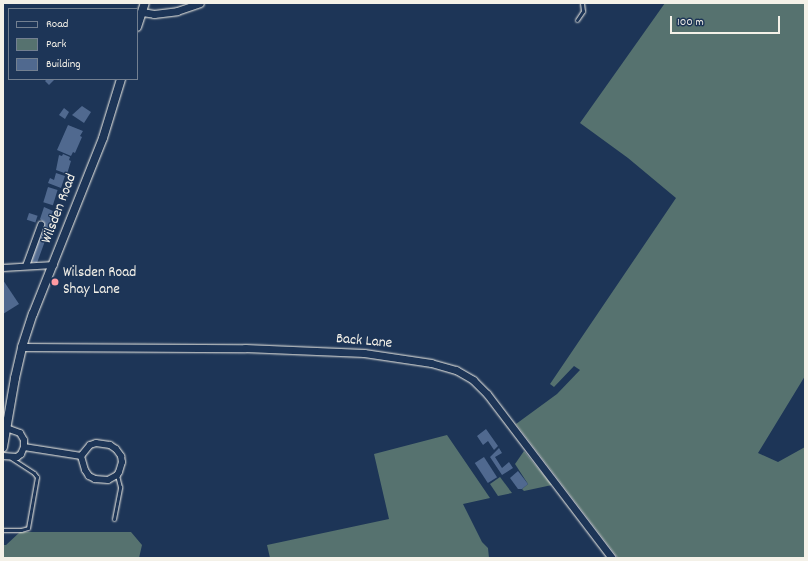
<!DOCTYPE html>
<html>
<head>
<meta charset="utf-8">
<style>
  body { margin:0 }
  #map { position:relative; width:808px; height:561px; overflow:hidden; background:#1d3557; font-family:Dekko,sans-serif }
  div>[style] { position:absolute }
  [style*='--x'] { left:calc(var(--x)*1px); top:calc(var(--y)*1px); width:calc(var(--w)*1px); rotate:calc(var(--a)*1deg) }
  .green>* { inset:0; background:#56726f }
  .building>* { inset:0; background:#50698f; transform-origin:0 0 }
  .roads { filter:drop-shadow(0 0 1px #f4f1e8) drop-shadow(0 0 1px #f4f1e8) }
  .service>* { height:3px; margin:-1.5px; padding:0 1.5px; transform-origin:1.5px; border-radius:1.5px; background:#1d3557 }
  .minor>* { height:6px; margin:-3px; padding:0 3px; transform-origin:3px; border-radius:3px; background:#1d3557 }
  .tertiary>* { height:7px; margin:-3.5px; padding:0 3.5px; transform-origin:3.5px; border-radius:3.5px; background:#1d3557 }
  .secondary>* { height:8px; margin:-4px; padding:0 4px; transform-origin:4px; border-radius:4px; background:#1d3557 }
  .dots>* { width:11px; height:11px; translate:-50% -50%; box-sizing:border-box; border:2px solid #1d3557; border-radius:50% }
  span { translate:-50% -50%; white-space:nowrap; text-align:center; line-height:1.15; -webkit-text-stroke:3px #1d3557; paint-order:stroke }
  .street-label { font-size:15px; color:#f4f1e8 }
  .poi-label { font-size:15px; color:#f4f1e8 }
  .left { translate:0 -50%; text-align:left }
  .frame { position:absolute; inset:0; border:4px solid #f4f1e8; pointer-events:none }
  .legend { position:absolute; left:8px; top:8px; width:130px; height:72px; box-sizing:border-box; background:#1d3557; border:1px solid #738091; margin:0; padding:5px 7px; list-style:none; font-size:12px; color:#f4f1e8 }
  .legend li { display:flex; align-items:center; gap:8px; height:20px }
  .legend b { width:20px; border:1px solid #738091 }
  .scale { position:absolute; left:670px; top:16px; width:110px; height:18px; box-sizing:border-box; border:2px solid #f4f1e8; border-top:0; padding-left:5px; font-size:12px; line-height:14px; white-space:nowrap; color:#f4f1e8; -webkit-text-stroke:3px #1d3557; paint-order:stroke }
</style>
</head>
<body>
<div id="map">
  <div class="green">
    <div style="clip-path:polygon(665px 3px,805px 3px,805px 376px,758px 453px,778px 462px,805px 447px,805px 558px,618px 558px,516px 424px,557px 394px,580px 370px,574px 366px,554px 387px,550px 384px,676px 198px,628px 158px,580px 123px)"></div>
    <div style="clip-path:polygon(447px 435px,490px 498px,463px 504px,482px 542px,488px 548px,489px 558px,270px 558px,267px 545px,389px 519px,374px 454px)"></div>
    <div style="clip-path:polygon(524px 451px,532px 461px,552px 485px,524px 491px,522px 489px,528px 484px,515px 464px)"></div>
    <div style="clip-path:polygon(500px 477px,512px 493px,498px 496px,490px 484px)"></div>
    <div style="clip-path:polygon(20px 532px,131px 532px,142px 545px,139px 558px,3px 558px,3px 545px,6px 545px)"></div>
  </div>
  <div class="building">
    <div style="clip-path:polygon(47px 79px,55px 79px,49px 85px,45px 81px)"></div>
    <div style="clip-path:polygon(82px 106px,91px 112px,84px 123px,72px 115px)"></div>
    <div style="clip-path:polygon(64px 108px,69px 112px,65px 119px,59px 115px)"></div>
    <div style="clip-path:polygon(68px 125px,83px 131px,80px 136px,82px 137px,75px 153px,73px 152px,71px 156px,57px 150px)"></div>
    <div style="clip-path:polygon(63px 154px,70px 157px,69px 160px,71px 161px,67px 174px,56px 170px,59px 155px,62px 156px)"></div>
    <div style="clip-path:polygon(56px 173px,65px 176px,61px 188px,48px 183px,50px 178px,54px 180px)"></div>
    <div style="left:48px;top:187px;width:10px;height:16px;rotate:17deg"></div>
    <div style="clip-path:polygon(44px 207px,53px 211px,50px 218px,53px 219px,37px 263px,30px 261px,44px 223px,40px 219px)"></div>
    <div style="left:29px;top:213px;width:9px;height:7px;rotate:18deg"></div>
    <div style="clip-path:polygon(3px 280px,19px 304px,3px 314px)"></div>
    <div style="clip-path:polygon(486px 429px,498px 446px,494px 450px,488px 441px,483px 445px,477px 436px)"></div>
    <div style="clip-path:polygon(499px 448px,502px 453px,495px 457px,502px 468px,509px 462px,513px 468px,502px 475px,490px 457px)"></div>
    <div style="left:484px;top:457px;width:24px;height:11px;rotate:57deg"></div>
    <div style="clip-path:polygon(518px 471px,528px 484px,522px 489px,518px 489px,510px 478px)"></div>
  </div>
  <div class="roads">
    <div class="service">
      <div style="--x:577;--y:20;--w:11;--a:-56"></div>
      <div style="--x:583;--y:11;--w:8;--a:-97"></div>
      <div style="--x:114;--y:519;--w:33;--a:-79"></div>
      <div style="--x:120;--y:487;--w:12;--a:-104"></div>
      <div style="--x:3;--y:530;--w:18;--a:0"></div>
      <div style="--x:21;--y:530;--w:7;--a:-16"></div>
      <div style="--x:28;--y:528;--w:52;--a:-80"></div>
      <div style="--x:37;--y:477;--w:5;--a:-127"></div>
      <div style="--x:34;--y:473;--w:27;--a:-147"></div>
    </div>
    <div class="minor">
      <div style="--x:26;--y:266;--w:44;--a:-69.9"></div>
      <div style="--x:3;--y:268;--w:51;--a:-3.4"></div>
      <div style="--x:24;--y:447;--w:58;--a:9"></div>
      <div style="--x:81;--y:456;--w:14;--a:-51"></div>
      <div style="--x:90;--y:445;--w:6;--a:-18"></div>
      <div style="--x:96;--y:443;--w:14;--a:8"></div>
      <div style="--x:110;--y:445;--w:7;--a:34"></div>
      <div style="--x:116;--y:449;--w:9;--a:54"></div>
      <div style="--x:121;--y:456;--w:6;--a:81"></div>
      <div style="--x:122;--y:462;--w:10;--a:107"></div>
      <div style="--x:119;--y:472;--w:4;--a:124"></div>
      <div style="--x:117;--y:475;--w:10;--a:151"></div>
      <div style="--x:108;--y:480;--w:13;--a:-176"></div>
      <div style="--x:95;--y:479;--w:7;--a:-153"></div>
      <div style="--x:89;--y:476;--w:7;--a:-124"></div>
      <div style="--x:85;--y:470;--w:15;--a:-106"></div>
      <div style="--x:3;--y:456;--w:14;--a:4"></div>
      <div style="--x:17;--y:457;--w:5;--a:-37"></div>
      <div style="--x:21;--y:454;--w:8;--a:-67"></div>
      <div style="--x:24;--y:447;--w:7;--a:-90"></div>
      <div style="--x:24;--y:440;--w:8;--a:-120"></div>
      <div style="--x:20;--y:433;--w:15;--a:-160"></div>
    </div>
    <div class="tertiary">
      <div style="--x:142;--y:12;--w:12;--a:9"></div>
      <div style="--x:154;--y:14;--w:23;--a:-7"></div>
      <div style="--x:177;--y:11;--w:24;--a:-19"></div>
      <div style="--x:22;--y:347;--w:223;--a:0.3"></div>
      <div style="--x:245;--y:348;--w:119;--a:2.4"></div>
      <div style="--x:364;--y:353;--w:68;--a:8.5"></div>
      <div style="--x:431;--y:363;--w:26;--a:16"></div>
      <div style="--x:456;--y:370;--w:20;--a:30"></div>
      <div style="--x:473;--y:380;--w:20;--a:45"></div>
      <div style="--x:487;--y:394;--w:206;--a:52.7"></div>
    </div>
    <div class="secondary">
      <div style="--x:137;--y:27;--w:25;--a:-72"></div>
      <div style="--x:3;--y:447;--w:70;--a:-80.1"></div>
      <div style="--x:15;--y:378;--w:32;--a:-77"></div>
      <div style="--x:22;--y:347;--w:35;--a:-72"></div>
      <div style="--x:33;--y:314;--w:189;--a:-68.3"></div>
      <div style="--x:103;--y:138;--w:62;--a:-73"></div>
    </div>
  </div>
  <div class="dots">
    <div style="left:55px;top:282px;background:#ff9aa2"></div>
  </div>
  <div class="street-label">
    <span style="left:60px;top:209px;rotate:-69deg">Wilsden Road</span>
    <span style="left:364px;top:342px;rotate:5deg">Back Lane</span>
  </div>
  <div class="poi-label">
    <span class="left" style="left:63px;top:282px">Wilsden Road<br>Shay Lane</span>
  </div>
  <div class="frame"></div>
  <ul class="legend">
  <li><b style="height:5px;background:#1d3557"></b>Road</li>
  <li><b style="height:11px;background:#56726f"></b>Park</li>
  <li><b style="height:11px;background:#50698f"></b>Building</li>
  </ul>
  <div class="scale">100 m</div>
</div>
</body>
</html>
